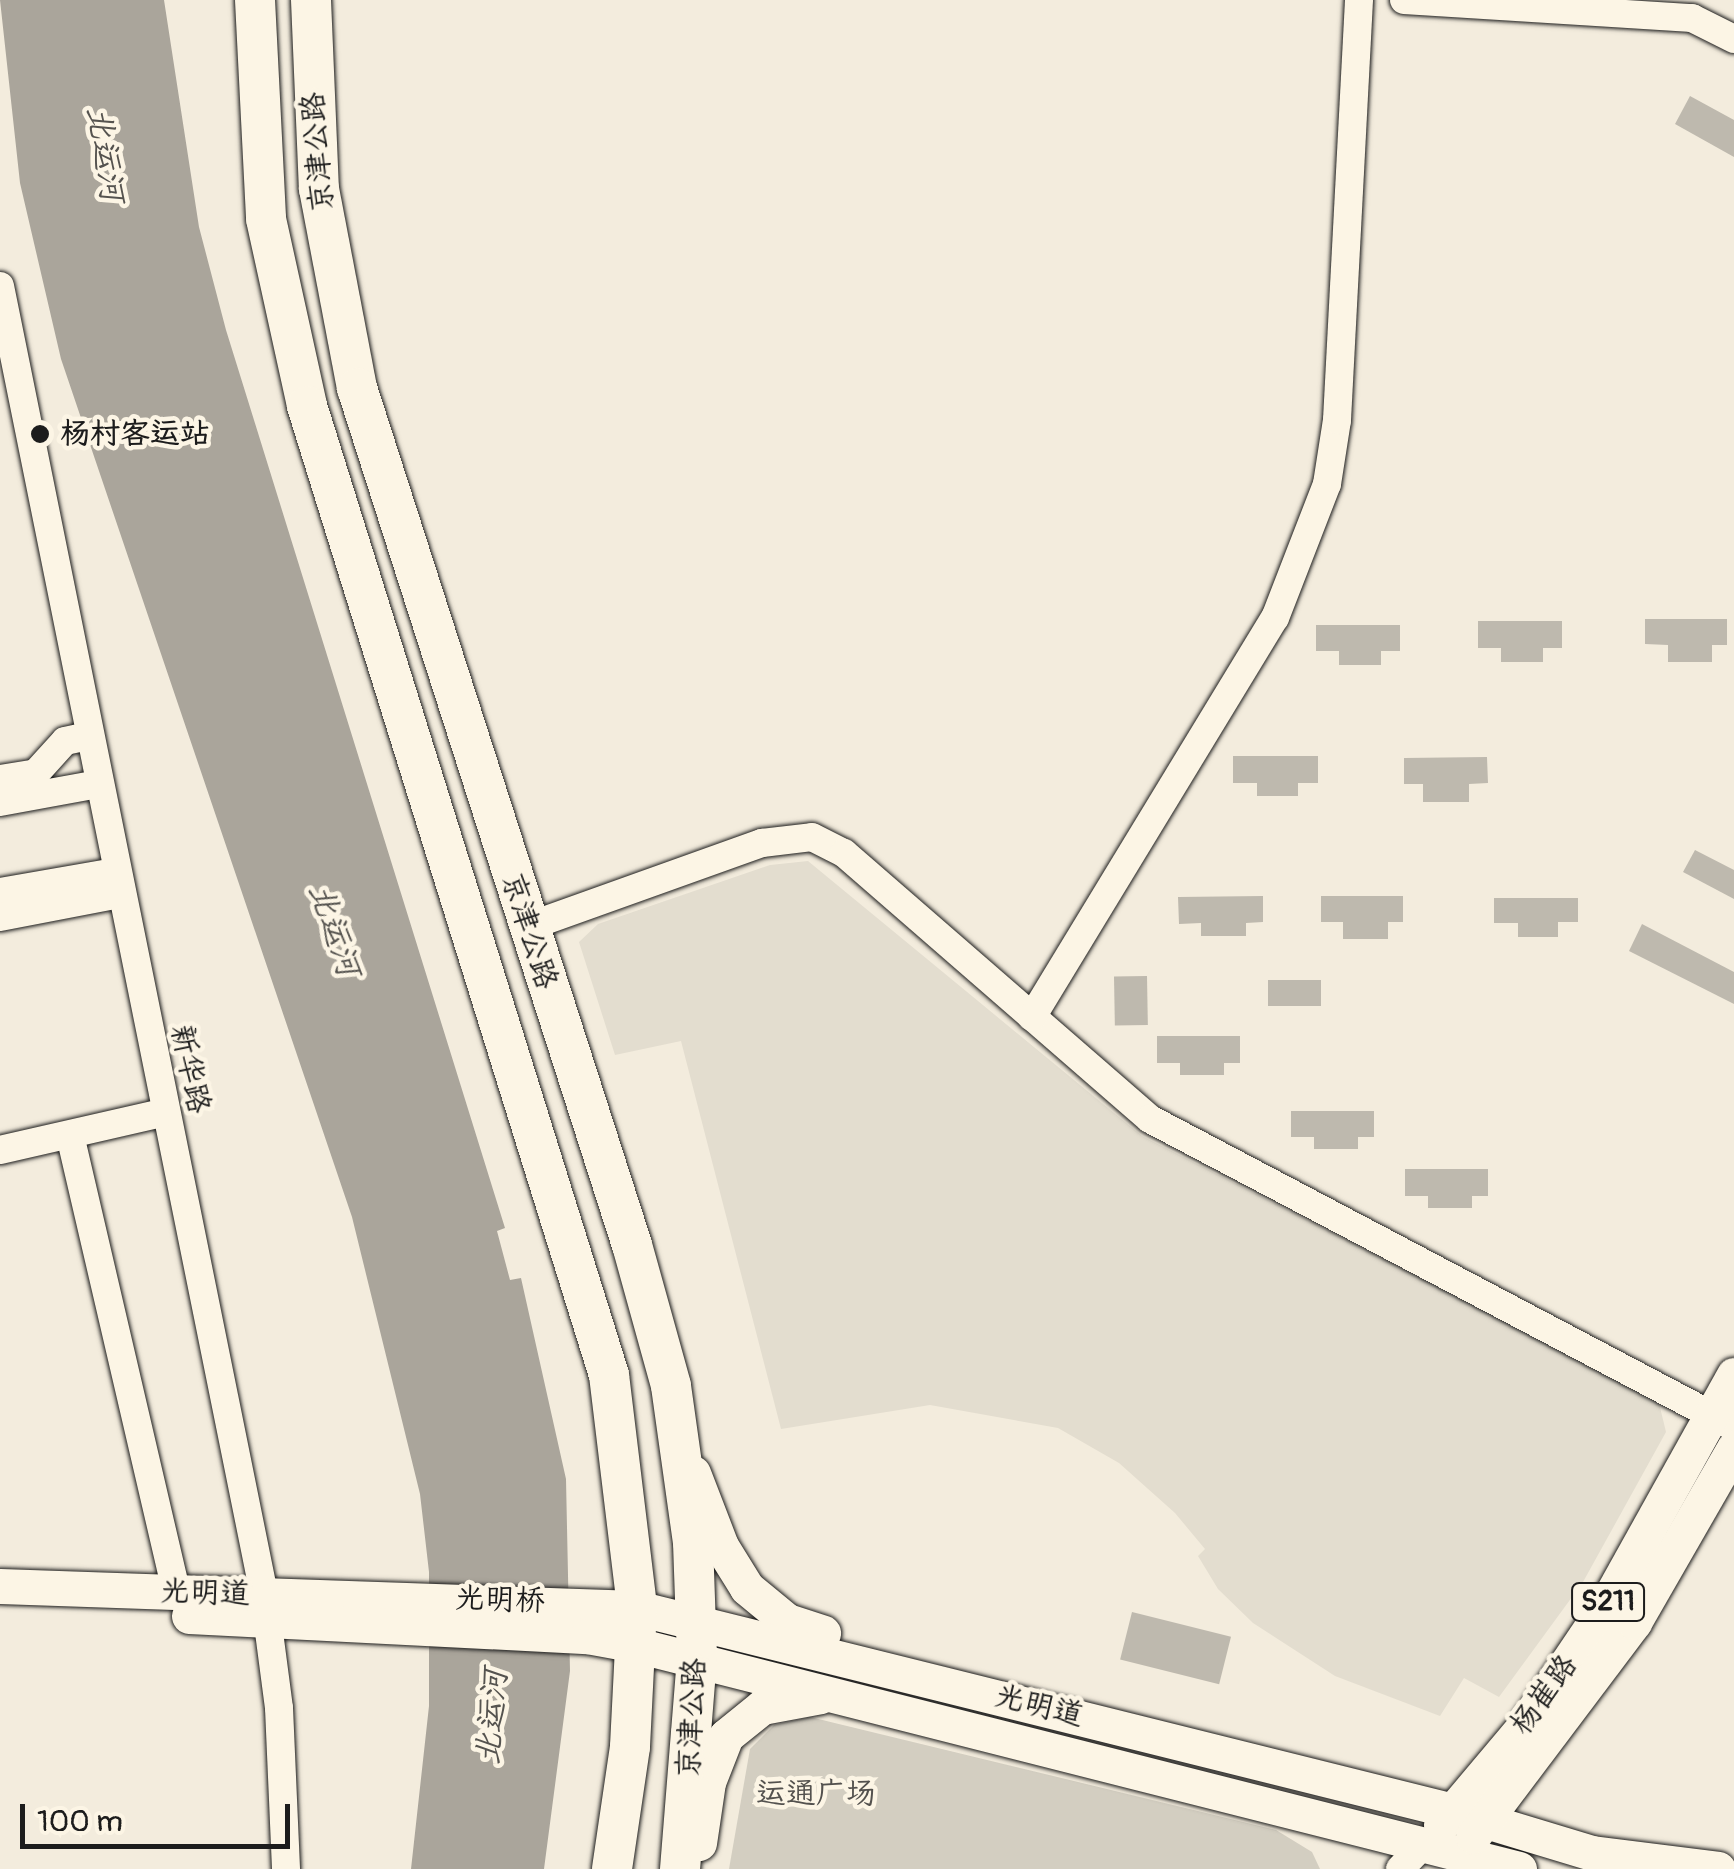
<!DOCTYPE html>
<html>
<head>
<meta charset="utf-8">
<style>
  body { margin:0 }
  #map { position:relative; width:1734px; height:1869px; overflow:hidden; background:#f3ecdd; font-family:Pangolin,"LXGW WenKai TC",sans-serif }
  div>[style] { position:absolute }
  [style*='--x'] { left:calc(var(--x)*1px); top:calc(var(--y)*1px); width:calc(var(--w)*1px); rotate:calc(var(--a)*1deg) }
  .built>* { inset:0; background:#e3ddcf }
  .green>* { inset:0; background:#d3cec1 }
  .water>* { inset:0; background:#aaa59b }
  .building>* { inset:0; background:#beb9ae; transform-origin:0 0 }
  .roads { filter:drop-shadow(0 0 2px #1c1c1c) drop-shadow(0 0 2px #1c1c1c) }
  .minor>* { height:28px; margin:-14px; padding:0 14px; transform-origin:14px; border-radius:14px; background:#fcf5e5 }
  .major>* { height:35px; margin:-17.5px; padding:0 17.5px; transform-origin:17.5px; border-radius:17.5px; background:#fcf5e5 }
  .highway>* { height:40px; margin:-20px; padding:0 20px; transform-origin:20px; border-radius:20px; background:#fcf5e5 }
  .dots>* { width:28px; height:28px; translate:-50% -50%; box-sizing:border-box; border:5px solid #fcf5e5; border-radius:50% }
  span { translate:-50% -50%; white-space:nowrap; text-align:center; line-height:1.15; -webkit-text-stroke:9px #fcf5e5; paint-order:stroke }
  .shield-label span { padding:2px 8px; background:#fcf5e5; border:2px solid; border-radius:8px; -webkit-text-stroke-width:0 }
  .shield-label { font-size:28px; color:#1c1c1c; font-weight:700 }
  .street-label { font-size:30px; color:#1c1c1c }
  .poi-label { font-size:30px; color:#1c1c1c; font-weight:700 }
  .left { translate:0 -50%; text-align:left }
  .park-label { font-size:30px; color:#53514e }
  .water-label { font-size:32px; color:#55534f; font-style:italic }
  .scale { position:absolute; left:20px; top:1804px; width:270px; height:45px; box-sizing:border-box; border:5px solid #1c1c1c; border-top:0; padding-left:12px; font-size:30px; line-height:35px; white-space:nowrap; color:#1c1c1c; -webkit-text-stroke:8px #fcf5e5; paint-order:stroke }
</style>
</head>
<body>
<div id="map">
  <div class="built">
    <div style="clip-path:polygon(808px 861px,1142px 1136px,1658px 1399px,1666px 1432px,1583px 1582px,1499px 1697px,1464px 1678px,1440px 1716px,1335px 1676px,1253px 1623px,1218px 1589px,1198px 1556px,1205px 1549px,1175px 1513px,1119px 1463px,1058px 1428px,930px 1405px,781px 1429px,681px 1041px,615px 1055px,579px 942px,598px 924px,770px 865px)"></div>
  </div>
  <div class="green">
    <div style="clip-path:polygon(810px 1717px,1276px 1830px,1312px 1852px,1320px 1869px,729px 1869px,750px 1749px,774px 1725px)"></div>
  </div>
  <div class="water">
    <div style="clip-path:polygon(0 0,164px 0,199px 227px,226px 330px,505px 1228px,497px 1231px,510px 1280px,521px 1278px,566px 1479px,570px 1671px,544px 1869px,411px 1869px,429px 1706px,429px 1572px,420px 1494px,352px 1217px,61px 359px,20px 183px)"></div>
  </div>
  <div class="building">
    <div style="clip-path:polygon(1690px 96px,1734px 120px,1734px 157px,1675px 124px)"></div>
    <div style="clip-path:polygon(1645px 619px,1727px 619px,1727px 645px,1712px 645px,1712px 662px,1668px 662px,1668px 645px,1645px 644px)"></div>
    <div style="clip-path:polygon(1478px 621px,1562px 621px,1562px 648px,1543px 648px,1543px 662px,1501px 662px,1501px 648px,1478px 648px)"></div>
    <div style="clip-path:polygon(1316px 625px,1400px 625px,1400px 651px,1381px 651px,1381px 665px,1339px 665px,1339px 651px,1316px 651px)"></div>
    <div style="clip-path:polygon(1233px 756px,1318px 756px,1318px 783px,1298px 783px,1298px 796px,1257px 796px,1257px 783px,1233px 783px)"></div>
    <div style="clip-path:polygon(1487px 757px,1488px 783px,1469px 784px,1469px 802px,1423px 802px,1423px 784px,1404px 784px,1404px 758px)"></div>
    <div style="clip-path:polygon(1695px 850px,1734px 870px,1734px 899px,1683px 872px)"></div>
    <div style="clip-path:polygon(1263px 896px,1263px 922px,1246px 923px,1246px 936px,1201px 936px,1201px 923px,1179px 924px,1178px 897px)"></div>
    <div style="clip-path:polygon(1321px 896px,1403px 896px,1403px 922px,1388px 922px,1388px 939px,1343px 939px,1343px 922px,1321px 922px)"></div>
    <div style="clip-path:polygon(1494px 898px,1578px 898px,1578px 922px,1558px 922px,1558px 937px,1518px 937px,1518px 923px,1494px 923px)"></div>
    <div style="clip-path:polygon(1642px 924px,1734px 972px,1734px 1004px,1629px 951px)"></div>
    <div style="left:1147px;top:976px;width:49px;height:33px;rotate:89deg"></div>
    <div style="left:1321px;top:980px;width:26px;height:53px;rotate:90deg"></div>
    <div style="clip-path:polygon(1157px 1036px,1240px 1036px,1240px 1063px,1224px 1063px,1224px 1075px,1180px 1075px,1180px 1063px,1157px 1063px)"></div>
    <div style="clip-path:polygon(1291px 1111px,1374px 1111px,1374px 1137px,1358px 1137px,1358px 1149px,1314px 1149px,1314px 1137px,1291px 1137px)"></div>
    <div style="clip-path:polygon(1405px 1169px,1488px 1169px,1488px 1196px,1472px 1196px,1472px 1208px,1428px 1208px,1428px 1196px,1405px 1196px)"></div>
    <div style="left:1132px;top:1612px;width:102px;height:49px;rotate:14deg"></div>
  </div>
  <div class="roads">
    <div class="minor">
      <div style="--x:1404;--y:0;--w:289;--a:3.6"></div>
      <div style="--x:1692;--y:18;--w:47;--a:26.6"></div>
      <div style="--x:0;--y:286;--w:1334;--a:78.59"></div>
      <div style="--x:264;--y:1594;--w:115;--a:82.5"></div>
      <div style="--x:279;--y:1708;--w:161;--a:87.5"></div>
      <div style="--x:0;--y:779;--w:36;--a:-9"></div>
      <div style="--x:36;--y:773;--w:43;--a:-47.8"></div>
      <div style="--x:65;--y:741;--w:25;--a:-12"></div>
      <div style="--x:0;--y:802;--w:100;--a:-10.4"></div>
      <div style="--x:0;--y:892;--w:118;--a:-9.8"></div>
      <div style="--x:0;--y:917;--w:122;--a:-10.9"></div>
      <div style="--x:527;--y:927;--w:250;--a:-19.7"></div>
      <div style="--x:762;--y:843;--w:50;--a:-6.8"></div>
      <div style="--x:812;--y:837;--w:36;--a:27"></div>
      <div style="--x:844;--y:853;--w:405;--a:41"></div>
      <div style="--x:1150;--y:1119;--w:660;--a:27.81"></div>
      <div style="--x:1032;--y:1017;--w:467;--a:-58.7"></div>
      <div style="--x:1275;--y:618;--w:144;--a:-68.8"></div>
      <div style="--x:1327;--y:484;--w:65;--a:-81.1"></div>
      <div style="--x:1337;--y:420;--w:421;--a:-87"></div>
      <div style="--x:70;--y:1135;--w:469;--a:76.9"></div>
      <div style="--x:0;--y:1150;--w:170;--a:-12.9"></div>
      <div style="--x:1400;--y:1869;--w:35;--a:-46"></div>
    </div>
    <div class="major">
      <div style="--x:693;--y:1473;--w:78;--a:69"></div>
      <div style="--x:721;--y:1546;--w:49;--a:58.2"></div>
      <div style="--x:747;--y:1588;--w:52;--a:39.5"></div>
      <div style="--x:787;--y:1621;--w:38;--a:18"></div>
      <div style="--x:0;--y:1586;--w:637;--a:1.98"></div>
      <div style="--x:637;--y:1608;--w:841;--a:13.97"></div>
      <div style="--x:1453;--y:1811;--w:145;--a:16.8"></div>
      <div style="--x:1592;--y:1853;--w:127;--a:7.2"></div>
      <div style="--x:189;--y:1616;--w:399;--a:2.9"></div>
      <div style="--x:587;--y:1636;--w:50;--a:10.4"></div>
      <div style="--x:636;--y:1645;--w:911;--a:14.23"></div>
      <div style="--x:1441;--y:1825;--w:132;--a:-49.9"></div>
      <div style="--x:1526;--y:1724;--w:138;--a:-56"></div>
      <div style="--x:1603;--y:1610;--w:269;--a:-60.9"></div>
      <div style="--x:1473;--y:1836;--w:268;--a:-53"></div>
      <div style="--x:1634;--y:1622;--w:201;--a:-60.1"></div>
      <div style="--x:699;--y:1843;--w:62;--a:-81.6"></div>
      <div style="--x:708;--y:1782;--w:49;--a:-68.6"></div>
      <div style="--x:726;--y:1736;--w:46;--a:-38.9"></div>
      <div style="--x:762;--y:1707;--w:60;--a:-10.6"></div>
    </div>
    <div class="highway">
      <div style="--x:255;--y:0;--w:219;--a:87.1"></div>
      <div style="--x:266;--y:219;--w:191;--a:77.6"></div>
      <div style="--x:307;--y:406;--w:1015;--a:72.69"></div>
      <div style="--x:609;--y:1375;--w:235;--a:83.1"></div>
      <div style="--x:637;--y:1608;--w:139;--a:92.9"></div>
      <div style="--x:630;--y:1747;--w:123;--a:98.4"></div>
      <div style="--x:311;--y:0;--w:189;--a:87.6"></div>
      <div style="--x:319;--y:189;--w:203;--a:79.2"></div>
      <div style="--x:357;--y:388;--w:900;--a:72.21"></div>
      <div style="--x:632;--y:1245;--w:146;--a:74.5"></div>
      <div style="--x:671;--y:1386;--w:158;--a:82"></div>
      <div style="--x:693;--y:1542;--w:116;--a:88"></div>
      <div style="--x:697;--y:1658;--w:212;--a:94.6"></div>
    </div>
  </div>
  <div class="dots">
    <div style="left:40px;top:434px;background:#1c1c1c"></div>
  </div>
  <div class="shield-label">
    <span style="left:1608px;top:1602px">S211</span>
  </div>
  <div class="street-label">
    <span style="left:318px;top:152px;rotate:-95deg">京津公路</span>
    <span style="left:529px;top:931px;rotate:72deg">京津公路</span>
    <span style="left:190px;top:1069px;rotate:78deg">新华路</span>
    <span style="left:205px;top:1593px;rotate:2deg">光明道</span>
    <span style="left:500px;top:1600px;rotate:2deg">光明桥</span>
    <span style="left:1544px;top:1695px;rotate:-54deg">杨崔路</span>
    <span style="left:1039px;top:1706px;rotate:14deg">光明道</span>
    <span style="left:692px;top:1718px;rotate:-87deg">京津公路</span>
  </div>
  <div class="poi-label">
    <span class="left" style="left:60px;top:434px">杨村客运站</span>
  </div>
  <div class="park-label">
    <span style="left:816px;top:1794px">运通广场</span>
  </div>
  <div class="water-label">
    <span style="left:105px;top:154px;rotate:81deg">北运河</span>
    <span style="left:334px;top:930px;rotate:71deg">北运河</span>
    <span style="left:492px;top:1717px;rotate:-85deg">北运河</span>
  </div>
  <div class="scale">100 m</div>
</div>
</body>
</html>
